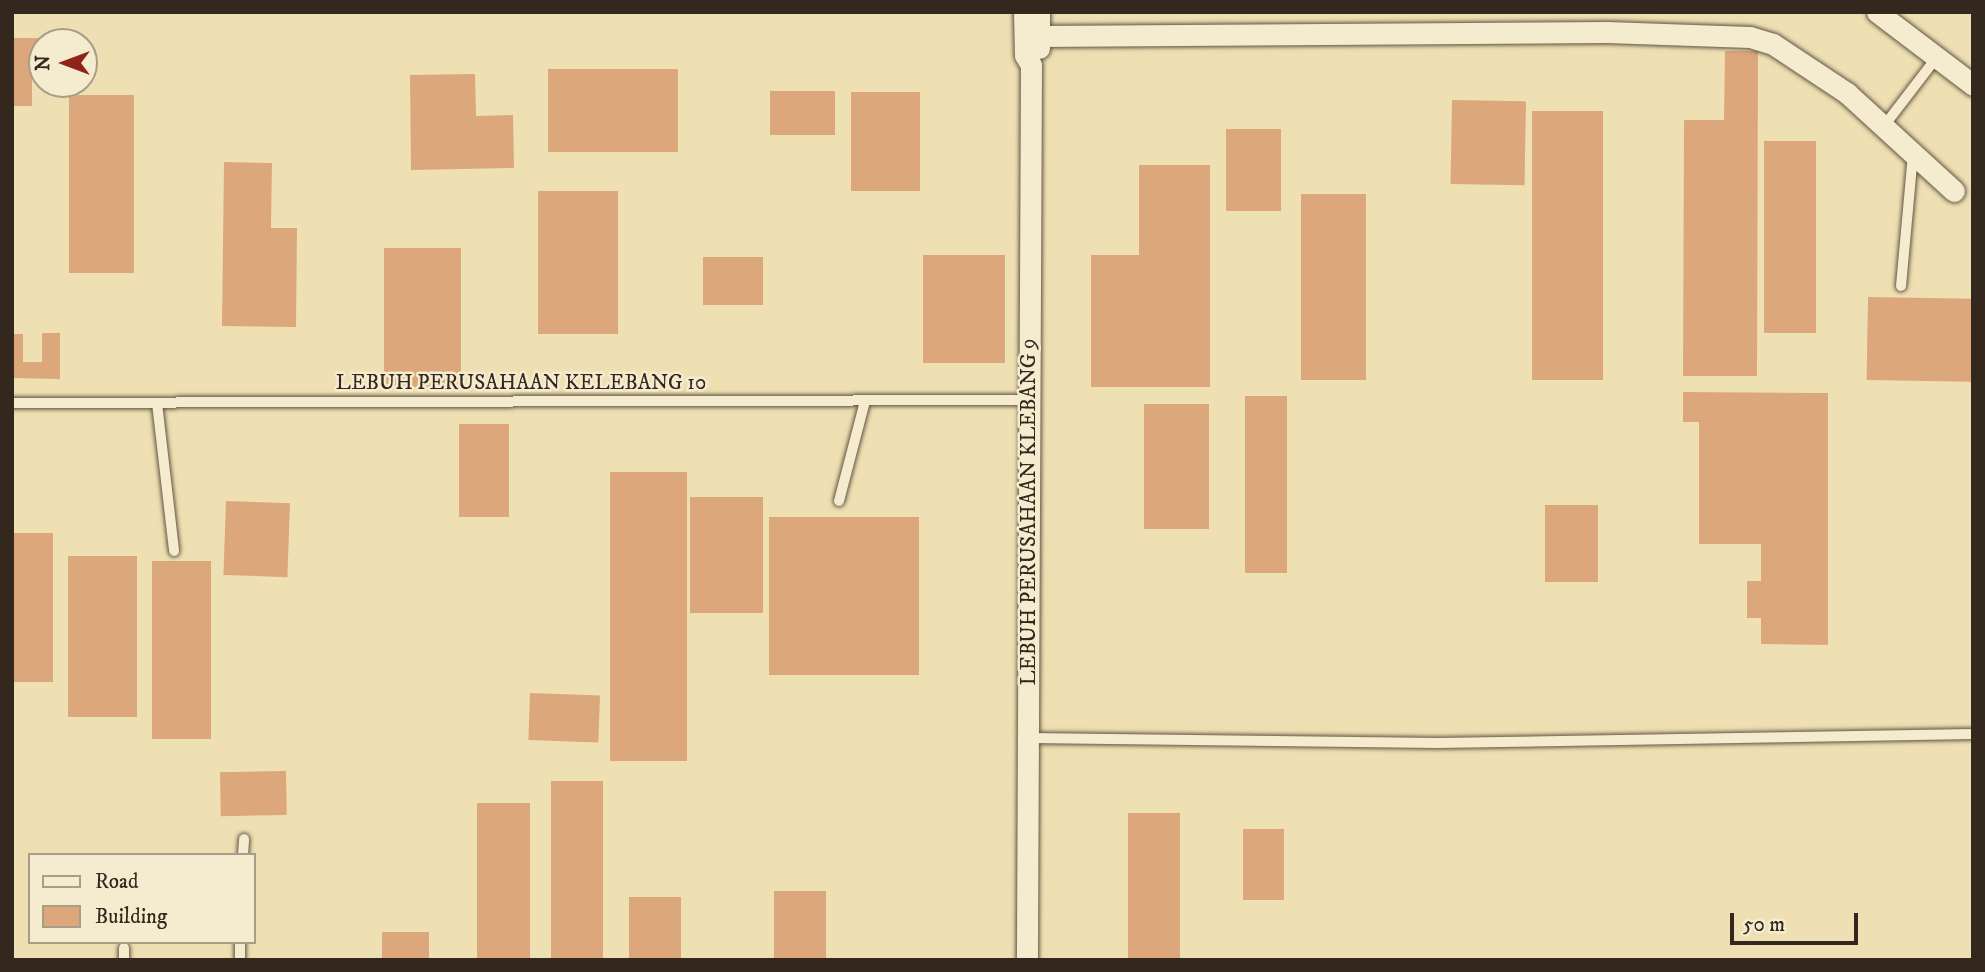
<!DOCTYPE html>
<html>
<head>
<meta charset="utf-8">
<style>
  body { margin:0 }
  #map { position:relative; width:1985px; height:972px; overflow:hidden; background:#efe0b3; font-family:"IM FELL DW Pica",serif }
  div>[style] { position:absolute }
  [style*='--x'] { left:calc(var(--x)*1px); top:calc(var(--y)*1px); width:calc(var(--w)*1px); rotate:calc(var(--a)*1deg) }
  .building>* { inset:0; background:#dca77a; transform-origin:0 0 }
  .roads { filter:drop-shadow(0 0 2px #625543) drop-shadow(0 0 2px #625543) }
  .service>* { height:10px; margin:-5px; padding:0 5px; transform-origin:5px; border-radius:5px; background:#f5ebce }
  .minor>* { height:21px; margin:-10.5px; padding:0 10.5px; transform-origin:10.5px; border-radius:10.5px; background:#f5ebce }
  span { translate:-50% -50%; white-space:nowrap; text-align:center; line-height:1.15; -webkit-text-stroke:5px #f5ebce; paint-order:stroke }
  .street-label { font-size:21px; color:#33271e }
  .frame { position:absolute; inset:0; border:14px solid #33271e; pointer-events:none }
  .legend { position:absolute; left:28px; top:853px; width:228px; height:91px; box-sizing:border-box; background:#f5ebce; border:2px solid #a79d88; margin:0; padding:9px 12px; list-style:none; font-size:21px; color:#33271e }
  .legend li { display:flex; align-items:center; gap:14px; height:35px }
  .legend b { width:35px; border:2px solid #a79d88 }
  .north { position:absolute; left:28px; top:28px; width:70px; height:70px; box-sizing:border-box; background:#f5ebce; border:2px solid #a79d88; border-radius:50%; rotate:270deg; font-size:19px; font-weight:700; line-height:28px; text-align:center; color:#33271e }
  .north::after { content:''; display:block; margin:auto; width:24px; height:32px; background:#8f2418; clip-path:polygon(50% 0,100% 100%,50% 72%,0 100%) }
  .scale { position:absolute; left:1730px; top:913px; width:128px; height:32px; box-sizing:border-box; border:4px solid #33271e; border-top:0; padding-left:9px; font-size:21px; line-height:24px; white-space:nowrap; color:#33271e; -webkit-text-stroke:5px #f5ebce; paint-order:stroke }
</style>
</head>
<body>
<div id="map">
  <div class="building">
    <div style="clip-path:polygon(12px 38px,65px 38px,42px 42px,42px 79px,32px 79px,32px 106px,12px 106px)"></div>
    <div style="clip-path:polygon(1725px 51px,1758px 51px,1757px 376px,1683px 376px,1684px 120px,1724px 120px)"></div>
    <div style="left:548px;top:69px;width:130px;height:83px"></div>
    <div style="clip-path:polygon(475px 74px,476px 116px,513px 115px,514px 168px,411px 170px,410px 75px)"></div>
    <div style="left:770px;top:91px;width:65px;height:44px"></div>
    <div style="left:851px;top:92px;width:69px;height:99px"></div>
    <div style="left:69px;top:95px;width:65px;height:178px"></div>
    <div style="left:1452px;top:100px;width:74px;height:84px;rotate:1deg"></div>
    <div style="left:1532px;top:111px;width:71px;height:269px"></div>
    <div style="left:1226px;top:129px;width:55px;height:82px"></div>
    <div style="left:1764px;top:141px;width:52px;height:192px"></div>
    <div style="clip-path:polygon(224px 162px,272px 163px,271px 228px,297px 228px,296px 327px,222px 326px)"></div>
    <div style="clip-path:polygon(1139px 165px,1210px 165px,1210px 387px,1091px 387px,1091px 255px,1139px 255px)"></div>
    <div style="left:618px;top:191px;width:143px;height:80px;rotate:90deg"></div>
    <div style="left:1301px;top:194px;width:65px;height:186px"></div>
    <div style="left:384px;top:248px;width:77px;height:139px"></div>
    <div style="left:923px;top:255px;width:82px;height:108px"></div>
    <div style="left:703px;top:257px;width:60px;height:48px"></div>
    <div style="left:1868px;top:297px;width:105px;height:83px;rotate:1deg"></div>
    <div style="clip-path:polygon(42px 333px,60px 333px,60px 379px,12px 378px,12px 334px,23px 334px,23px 362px,42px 362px)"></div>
    <div style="clip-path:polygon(1683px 392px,1828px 393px,1828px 645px,1761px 644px,1761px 618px,1747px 618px,1747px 581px,1761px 581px,1761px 544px,1699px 544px,1699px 422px,1683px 422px)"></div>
    <div style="left:1245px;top:396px;width:42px;height:177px"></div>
    <div style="left:1144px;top:404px;width:65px;height:125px"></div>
    <div style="left:459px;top:424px;width:50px;height:93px"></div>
    <div style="left:610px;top:472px;width:77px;height:289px"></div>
    <div style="left:690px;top:497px;width:73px;height:116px"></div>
    <div style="left:226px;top:501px;width:64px;height:74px;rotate:2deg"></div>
    <div style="left:1545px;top:505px;width:53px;height:77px"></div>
    <div style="left:919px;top:517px;width:158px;height:150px;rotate:90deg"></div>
    <div style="left:14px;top:533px;width:39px;height:149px"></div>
    <div style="left:68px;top:556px;width:69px;height:161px"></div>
    <div style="left:152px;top:561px;width:59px;height:178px"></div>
    <div style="left:530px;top:693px;width:70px;height:47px;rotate:2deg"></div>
    <div style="left:286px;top:771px;width:44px;height:66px;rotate:89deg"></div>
    <div style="left:551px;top:781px;width:52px;height:179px"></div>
    <div style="left:477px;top:803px;width:53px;height:157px"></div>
    <div style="left:1128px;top:813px;width:52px;height:147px"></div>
    <div style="left:1243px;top:829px;width:41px;height:71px"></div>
    <div style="left:774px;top:891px;width:52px;height:69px"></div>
    <div style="left:629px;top:897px;width:52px;height:63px"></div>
    <div style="left:382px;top:932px;width:47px;height:28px"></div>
  </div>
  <div class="roads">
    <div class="service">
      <div style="--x:1884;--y:126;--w:87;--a:-52.5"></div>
      <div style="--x:1901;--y:286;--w:132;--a:-84.8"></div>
      <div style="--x:12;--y:403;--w:1017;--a:-0.17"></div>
      <div style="--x:157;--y:403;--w:149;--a:83.4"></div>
      <div style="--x:839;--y:501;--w:103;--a:-75.4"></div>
      <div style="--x:1028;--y:738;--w:410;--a:0.7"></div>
      <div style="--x:1438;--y:743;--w:535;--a:-0.96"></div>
      <div style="--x:243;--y:855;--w:16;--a:-86"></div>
      <div style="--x:124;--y:948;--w:12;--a:90"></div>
      <div style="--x:240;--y:960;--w:18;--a:-90"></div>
    </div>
    <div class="minor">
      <div style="--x:1024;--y:12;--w:43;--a:88.7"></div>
      <div style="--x:1025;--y:55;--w:12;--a:59"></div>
      <div style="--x:1031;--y:65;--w:895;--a:90.26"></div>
      <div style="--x:1039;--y:12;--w:36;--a:90"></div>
      <div style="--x:1877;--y:12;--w:121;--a:37.2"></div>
      <div style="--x:1039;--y:36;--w:568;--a:-0.4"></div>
      <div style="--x:1607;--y:32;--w:143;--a:2"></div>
      <div style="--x:1750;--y:37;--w:24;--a:17"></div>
      <div style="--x:1773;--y:44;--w:89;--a:33.5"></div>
      <div style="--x:1847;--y:93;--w:145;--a:42.5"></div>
    </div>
  </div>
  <div class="street-label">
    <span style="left:521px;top:383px">LEBUH PERUSAHAAN KELEBANG 10</span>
    <span style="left:1029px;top:512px;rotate:-90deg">LEBUH PERUSAHAAN KLEBANG 9</span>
  </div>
  <div class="frame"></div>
  <ul class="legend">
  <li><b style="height:9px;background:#f5ebce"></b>Road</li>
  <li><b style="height:19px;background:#dca77a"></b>Building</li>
  </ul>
  <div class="north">N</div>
  <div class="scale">50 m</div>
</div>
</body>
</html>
